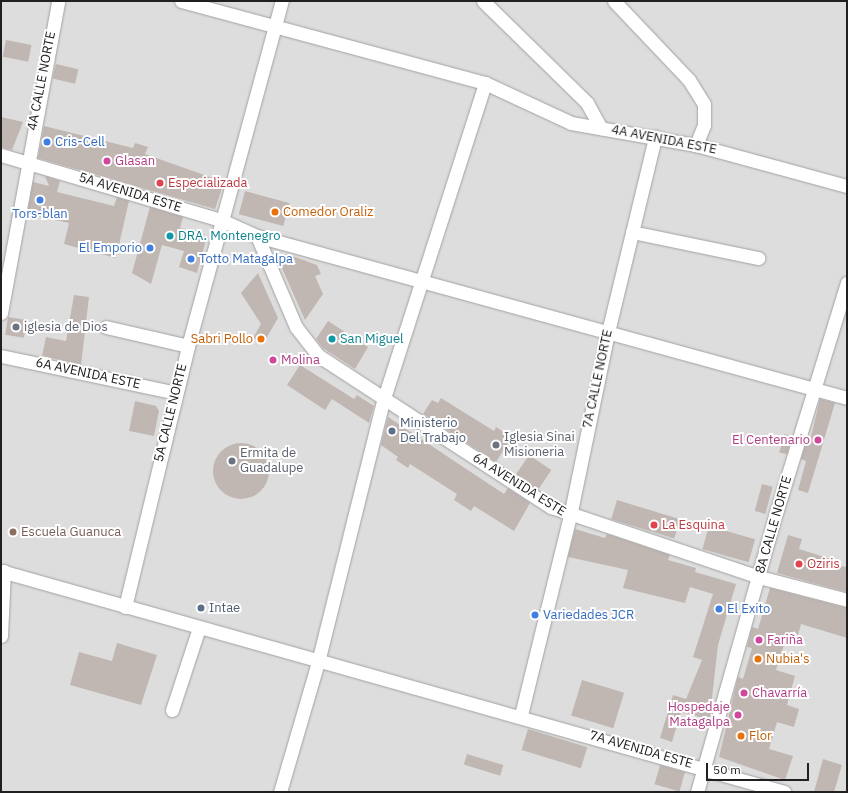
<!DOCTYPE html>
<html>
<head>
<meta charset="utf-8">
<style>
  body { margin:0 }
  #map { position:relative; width:848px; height:793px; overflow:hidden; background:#f0ece6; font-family:"IBM Plex Sans",sans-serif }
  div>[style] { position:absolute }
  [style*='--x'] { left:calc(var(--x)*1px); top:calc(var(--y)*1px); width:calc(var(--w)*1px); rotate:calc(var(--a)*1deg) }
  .residential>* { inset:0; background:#dedddd; transform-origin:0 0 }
  .building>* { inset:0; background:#c0b7b3; transform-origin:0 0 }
  .round { border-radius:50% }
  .roads { filter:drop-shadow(0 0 1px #a1a1a1) drop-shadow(0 0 1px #a1a1a1) }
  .minor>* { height:13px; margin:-6.5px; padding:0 6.5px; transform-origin:6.5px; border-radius:6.5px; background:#fff }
  .dots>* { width:11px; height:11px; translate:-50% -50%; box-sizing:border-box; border:2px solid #fff; border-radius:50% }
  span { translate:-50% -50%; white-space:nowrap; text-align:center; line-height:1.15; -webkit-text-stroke:4px #fff; paint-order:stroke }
  .street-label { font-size:13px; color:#202020 }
  .shop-label { font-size:13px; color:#366cbe }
  .left { translate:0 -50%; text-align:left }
  .right { translate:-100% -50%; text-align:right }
  .hotel-label { font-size:13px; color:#b23c85 }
  .health-label { font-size:13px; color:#be3a42 }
  .food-label { font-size:13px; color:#c56008 }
  .culture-label { font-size:13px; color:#0d838f }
  .worship-label { font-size:13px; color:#5b616d }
  .service-label { font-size:13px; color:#4e5e75 }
  .education-label { font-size:13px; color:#785e54 }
  .frame { position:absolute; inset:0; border:2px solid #202020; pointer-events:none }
  .scale { position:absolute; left:706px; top:763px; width:103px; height:18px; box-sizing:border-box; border:2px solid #202020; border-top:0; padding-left:5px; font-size:12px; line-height:14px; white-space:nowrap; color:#202020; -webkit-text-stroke:3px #fff; paint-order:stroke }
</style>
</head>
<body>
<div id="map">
  <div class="residential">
    <div style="left:1px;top:1px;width:846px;height:791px"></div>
  </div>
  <div class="building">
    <div style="left:6px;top:40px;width:26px;height:17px;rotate:11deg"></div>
    <div style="left:56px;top:64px;width:23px;height:15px;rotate:13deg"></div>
    <div style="clip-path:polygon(1px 117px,23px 122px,12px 150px,1px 147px)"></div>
    <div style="clip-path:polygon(44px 126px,133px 148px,135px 143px,148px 147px,145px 154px,224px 182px,215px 209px,38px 158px)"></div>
    <div style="clip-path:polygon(45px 176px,60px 181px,57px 192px,114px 206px,117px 197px,129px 201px,116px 258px,64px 244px,69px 223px,27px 214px,33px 182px,49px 186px)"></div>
    <div style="left:245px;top:191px;width:46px;height:24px;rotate:15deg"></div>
    <div style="clip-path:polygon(150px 207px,183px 217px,180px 228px,204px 234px,206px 240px,197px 273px,179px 267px,184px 251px,162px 245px,151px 284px,132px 273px)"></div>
    <div style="clip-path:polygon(287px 254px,317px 265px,321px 274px,315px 276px,323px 294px,305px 320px,277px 257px)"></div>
    <div style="clip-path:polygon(258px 273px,278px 318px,263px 344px,253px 338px,261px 324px,241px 293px)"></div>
    <div style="clip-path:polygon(74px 295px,89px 297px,81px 365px,42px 356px,46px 337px,66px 341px)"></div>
    <div style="left:8px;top:317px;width:19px;height:18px;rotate:9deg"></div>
    <div style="clip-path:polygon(328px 321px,368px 347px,355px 369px,323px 348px,316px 339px)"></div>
    <div style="clip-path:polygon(300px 365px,354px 399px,357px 395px,374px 406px,369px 423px,332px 399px,325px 410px,287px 385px)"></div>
    <div style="clip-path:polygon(441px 398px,494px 431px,496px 427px,512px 437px,496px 462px,423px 414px,432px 400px,438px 403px)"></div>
    <div style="clip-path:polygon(820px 399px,835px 403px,808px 493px,798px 490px,806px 461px,801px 459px,807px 440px,810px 441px)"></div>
    <div style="clip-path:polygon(135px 401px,156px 406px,159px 411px,154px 436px,129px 431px)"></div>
    <div style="clip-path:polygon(388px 417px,504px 494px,508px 488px,530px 503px,514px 531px,474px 506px,471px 511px,454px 500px,457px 494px,410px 464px,408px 468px,396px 460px,398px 457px,381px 445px)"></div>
    <div style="left:784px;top:434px;width:8px;height:19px;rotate:14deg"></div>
    <div class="round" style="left:213px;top:443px;width:56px;height:56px"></div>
    <div style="left:529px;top:455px;width:27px;height:24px;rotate:34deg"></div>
    <div style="left:762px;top:484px;width:11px;height:28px;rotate:15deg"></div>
    <div style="left:617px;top:500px;width:66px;height:20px;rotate:17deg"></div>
    <div style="left:709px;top:526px;width:48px;height:24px;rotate:16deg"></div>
    <div style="clip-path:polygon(575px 529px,605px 538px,607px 534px,670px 555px,668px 560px,696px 568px,695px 572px,736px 584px,718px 645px,710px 716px,707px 719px,681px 712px,672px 742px,660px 738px,673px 695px,686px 699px,702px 660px,693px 657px,713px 594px,690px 587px,685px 603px,623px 588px,628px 570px,568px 557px)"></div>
    <div style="clip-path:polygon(788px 535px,802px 539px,799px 549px,840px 562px,839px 566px,847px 567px,847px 592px,777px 573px)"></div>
    <div style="clip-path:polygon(770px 588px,847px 608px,847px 638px,801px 624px,796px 642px,786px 639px,776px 670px,795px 676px,787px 705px,799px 709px,794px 727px,777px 722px,769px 749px,793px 756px,785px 780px,719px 757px,738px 677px,743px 679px,752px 648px,747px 647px,752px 627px,758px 629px)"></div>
    <div style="clip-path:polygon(117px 643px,157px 655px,141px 705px,70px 685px,79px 652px,112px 661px)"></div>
    <div style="left:582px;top:680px;width:44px;height:37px;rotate:17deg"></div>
    <div style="left:528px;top:729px;width:62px;height:22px;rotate:17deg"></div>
    <div style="left:467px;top:754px;width:38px;height:11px;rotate:17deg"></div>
    <div style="clip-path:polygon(823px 759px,842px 765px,834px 792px,814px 792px)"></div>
    <div style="left:660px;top:765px;width:26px;height:20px;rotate:16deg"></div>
  </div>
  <div class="roads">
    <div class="minor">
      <div style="--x:181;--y:1;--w:315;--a:15.1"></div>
      <div style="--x:485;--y:83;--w:95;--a:24.9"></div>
      <div style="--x:571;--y:123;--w:127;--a:10"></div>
      <div style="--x:696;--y:145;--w:156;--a:15.2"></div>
      <div style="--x:483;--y:1;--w:146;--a:44.4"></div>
      <div style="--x:587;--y:103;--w:29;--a:61"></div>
      <div style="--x:614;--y:1;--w:109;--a:46.5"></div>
      <div style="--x:689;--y:80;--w:28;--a:58"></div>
      <div style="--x:704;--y:104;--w:21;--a:90"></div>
      <div style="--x:704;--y:125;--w:22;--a:112"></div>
      <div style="--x:1;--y:155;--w:229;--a:16.5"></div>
      <div style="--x:221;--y:220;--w:39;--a:24"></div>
      <div style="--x:257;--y:236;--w:612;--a:15.35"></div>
      <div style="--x:632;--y:232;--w:129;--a:11.7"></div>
      <div style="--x:257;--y:236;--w:99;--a:66.8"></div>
      <div style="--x:296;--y:327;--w:37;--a:52"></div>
      <div style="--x:319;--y:356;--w:277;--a:33.1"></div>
      <div style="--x:551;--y:507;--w:219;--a:18.6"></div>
      <div style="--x:759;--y:577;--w:91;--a:14.6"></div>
      <div style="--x:1;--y:313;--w:317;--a:-79.6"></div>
      <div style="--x:106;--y:327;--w:84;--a:13"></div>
      <div style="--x:1;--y:356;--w:179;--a:11.9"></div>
      <div style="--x:1;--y:571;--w:814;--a:15.76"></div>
      <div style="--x:125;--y:607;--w:268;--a:-76.4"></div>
      <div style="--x:188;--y:346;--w:358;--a:-74.8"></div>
      <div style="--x:1;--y:636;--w:65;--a:-87.4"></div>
      <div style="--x:172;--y:710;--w:86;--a:-71.8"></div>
      <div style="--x:521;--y:715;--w:205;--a:-76.2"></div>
      <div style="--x:570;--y:516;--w:188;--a:-78.3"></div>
      <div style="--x:608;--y:332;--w:201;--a:-76.4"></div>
      <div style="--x:280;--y:792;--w:135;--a:-73.7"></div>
      <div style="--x:318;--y:662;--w:272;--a:-76"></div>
      <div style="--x:384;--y:398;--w:331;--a:-72.2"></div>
      <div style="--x:697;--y:792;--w:293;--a:-74.2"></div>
      <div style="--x:777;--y:510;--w:238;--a:-72.9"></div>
    </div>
  </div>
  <div class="dots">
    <div style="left:47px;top:142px;background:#3f7fe0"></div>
    <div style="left:107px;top:161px;background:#d1479c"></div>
    <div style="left:160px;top:183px;background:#e0444e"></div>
    <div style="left:40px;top:200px;background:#3f7fe0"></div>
    <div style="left:275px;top:212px;background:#e8710a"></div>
    <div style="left:170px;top:236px;background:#0f9aa8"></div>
    <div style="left:150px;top:248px;background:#3f7fe0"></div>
    <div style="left:191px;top:259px;background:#3f7fe0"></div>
    <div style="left:16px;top:327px;background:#6b7280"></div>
    <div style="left:261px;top:339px;background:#e8710a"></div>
    <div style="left:332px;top:339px;background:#0f9aa8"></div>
    <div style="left:273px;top:360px;background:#d1479c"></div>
    <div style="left:392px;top:431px;background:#5c6f8a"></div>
    <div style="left:818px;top:440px;background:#d1479c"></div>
    <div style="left:496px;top:445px;background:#6b7280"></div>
    <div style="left:232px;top:461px;background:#6b7280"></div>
    <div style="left:654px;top:525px;background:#e0444e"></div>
    <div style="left:13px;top:532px;background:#8d6e63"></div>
    <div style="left:799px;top:564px;background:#e0444e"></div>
    <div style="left:201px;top:608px;background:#5c6f8a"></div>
    <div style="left:719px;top:609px;background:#3f7fe0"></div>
    <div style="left:535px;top:615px;background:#3f7fe0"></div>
    <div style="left:759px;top:640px;background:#d1479c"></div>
    <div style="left:758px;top:659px;background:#e8710a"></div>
    <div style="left:744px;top:693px;background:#d1479c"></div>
    <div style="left:738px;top:715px;background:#d1479c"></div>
    <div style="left:741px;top:736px;background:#e8710a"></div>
  </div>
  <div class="street-label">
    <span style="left:42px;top:81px;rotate:-79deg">4A CALLE NORTE</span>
    <span style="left:664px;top:140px;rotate:11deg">4A AVENIDA ESTE</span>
    <span style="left:130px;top:193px;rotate:17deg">5A AVENIDA ESTE</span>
    <span style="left:88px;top:374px;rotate:12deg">6A AVENIDA ESTE</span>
    <span style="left:598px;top:379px;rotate:-78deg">7A CALLE NORTE</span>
    <span style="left:171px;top:413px;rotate:-76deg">5A CALLE NORTE</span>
    <span style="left:519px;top:485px;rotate:32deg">6A AVENIDA ESTE</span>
    <span style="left:774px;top:525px;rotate:-74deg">8A CALLE NORTE</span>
    <span style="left:641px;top:750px;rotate:16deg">7A AVENIDA ESTE</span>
  </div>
  <div class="shop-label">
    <span class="left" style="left:55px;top:142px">Cris-Cell</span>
    <span style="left:40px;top:214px">Tors-blan</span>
    <span class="right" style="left:142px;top:248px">El Emporio</span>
    <span class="left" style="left:199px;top:259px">Totto Matagalpa</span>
    <span class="left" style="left:727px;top:609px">El Exito</span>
    <span class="left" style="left:543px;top:615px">Variedades JCR</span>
  </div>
  <div class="hotel-label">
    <span class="left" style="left:115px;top:161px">Glasan</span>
    <span class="left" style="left:281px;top:360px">Molina</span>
    <span class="right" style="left:810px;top:440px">El Centenario</span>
    <span class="left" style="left:767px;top:640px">Fariña</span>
    <span class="left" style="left:752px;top:693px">Chavarría</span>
    <span class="right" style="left:730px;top:715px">Hospedaje<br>Matagalpa</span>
  </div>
  <div class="health-label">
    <span class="left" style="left:168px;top:183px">Especializada</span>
    <span class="left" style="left:662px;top:525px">La Esquina</span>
    <span class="left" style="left:807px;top:564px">Oziris</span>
  </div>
  <div class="food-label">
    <span class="left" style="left:283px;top:212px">Comedor Oraliz</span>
    <span class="right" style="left:253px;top:339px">Sabri Pollo</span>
    <span class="left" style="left:766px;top:659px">Nubia's</span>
    <span class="left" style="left:749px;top:736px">Flor</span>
  </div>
  <div class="culture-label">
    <span class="left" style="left:178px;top:236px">DRA. Montenegro</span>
    <span class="left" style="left:340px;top:339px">San Miguel</span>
  </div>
  <div class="worship-label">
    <span class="left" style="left:24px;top:327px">iglesia de Dios</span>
    <span class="left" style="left:504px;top:445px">Iglesia Sinai<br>Misioneria</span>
    <span class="left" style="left:240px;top:461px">Ermita de<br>Guadalupe</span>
  </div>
  <div class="service-label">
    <span class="left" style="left:400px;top:431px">Ministerio<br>Del Trabajo</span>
    <span class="left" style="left:209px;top:608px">Intae</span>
  </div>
  <div class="education-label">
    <span class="left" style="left:21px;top:532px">Escuela Guanuca</span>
  </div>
  <div class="frame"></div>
  <div class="scale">50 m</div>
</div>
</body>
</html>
